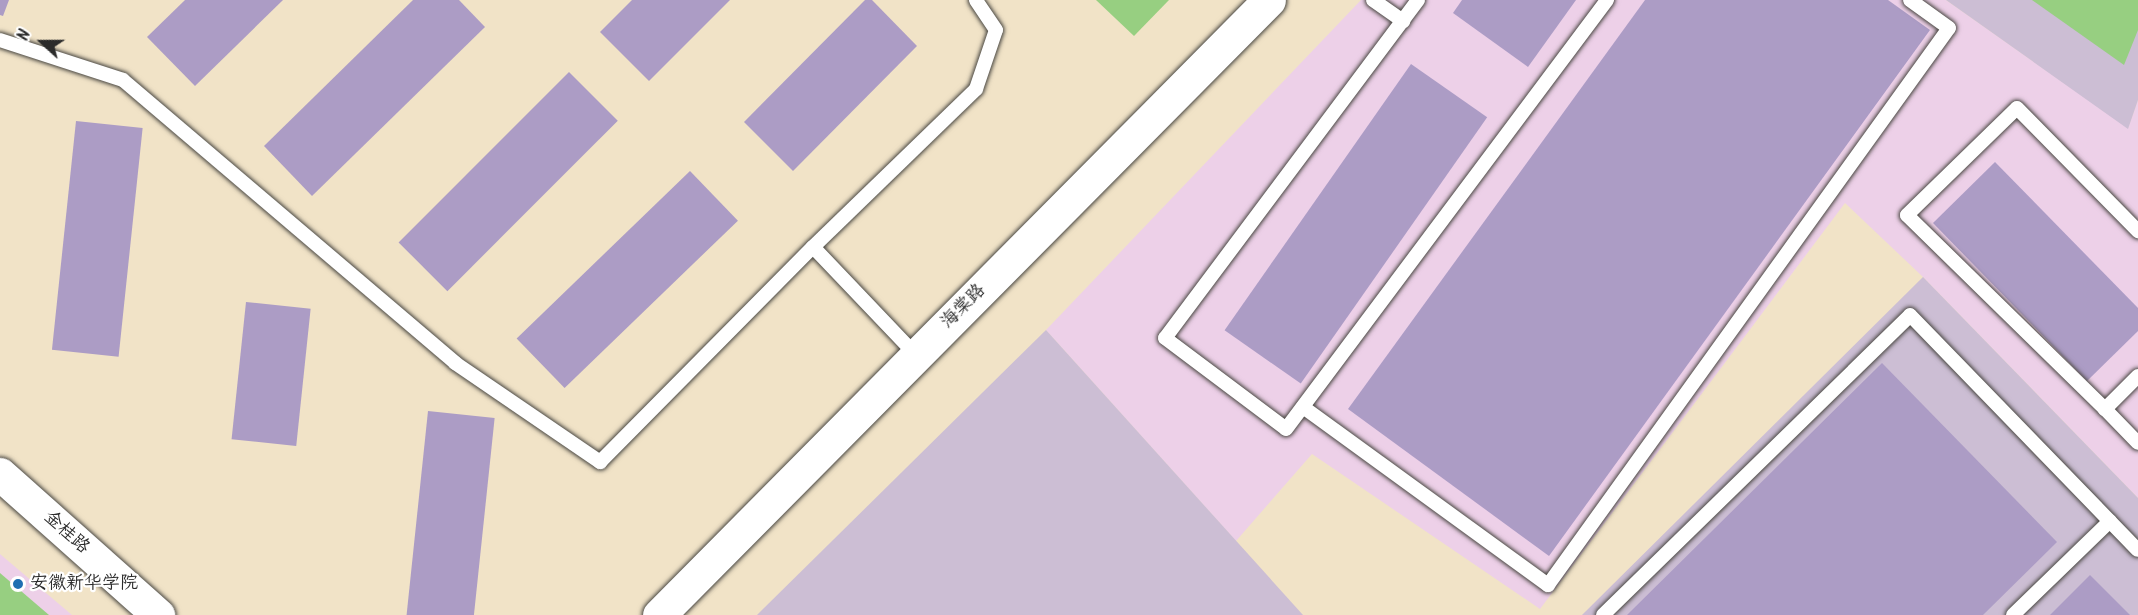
<!DOCTYPE html>
<html>
<head>
<meta charset="utf-8">
<style>
  body { margin:0 }
  #map { position:relative; width:2138px; height:615px; overflow:hidden; background:#f1e3c7; font-family:Kalam,"LXGW WenKai TC",sans-serif }
  div>[style] { position:absolute }
  [style*='--x'] { left:calc(var(--x)*1px); top:calc(var(--y)*1px); width:calc(var(--w)*1px); rotate:calc(var(--a)*1deg) }
  .built>* { inset:0; background:#edd0e8 }
  .industrial>* { inset:0; background:#ccbed4 }
  .green>* { inset:0; background:#97cf81 }
  .building>* { inset:0; background:#ac9cc5; transform-origin:0 0 }
  .roads { filter:drop-shadow(0 0 2px #494742) drop-shadow(0 0 2px #494742) }
  .lane>* { height:14px; margin:-7px; padding:0 7px; transform-origin:7px; border-radius:7px; background:#fff }
  .secondary>* { height:33px; margin:-16.5px; padding:0 16.5px; transform-origin:16.5px; border-radius:16.5px; background:#fff }
  .dots>* { width:16px; height:16px; translate:-50% -50%; box-sizing:border-box; border:3px solid #fff; border-radius:50% }
  span { translate:-50% -50%; white-space:nowrap; text-align:center; line-height:1.15; -webkit-text-stroke:4.5px #fff; paint-order:stroke }
  .street-label { font-size:18px; color:#2b2b2b }
  .poi-label { font-size:18px; color:#2b2b2b }
  .left { translate:0 -50%; text-align:left }
  .north { position:absolute; left:12px; top:12px; width:60px; height:60px; -webkit-text-stroke:4px #fff; paint-order:stroke; rotate:291deg; font-size:16px; font-weight:700; line-height:24px; text-align:center; color:#2b2b2b }
  .north::after { content:''; display:block; margin:auto; width:21px; height:27px; background:#2b2b2b; clip-path:polygon(50% 0,100% 100%,50% 72%,0 100%) }
</style>
</head>
<body>
<div id="map">
  <div class="built">
    <div style="clip-path:polygon(1361px 0,1946px 0,2128px 128px,2138px 100px,2138px 498px,1923px 277px,1845px 203px,1540px 609px,1312px 454px,1236px 541px,1046px 330px)"></div>
    <div style="clip-path:polygon(0 554px,72px 615px,0 615px)"></div>
  </div>
  <div class="industrial">
    <div style="clip-path:polygon(1946px 0,2138px 0,2138px 100px,2128px 129px)"></div>
    <div style="clip-path:polygon(1923px 277px,2138px 498px,2138px 615px,1582px 615px)"></div>
    <div style="clip-path:polygon(1046px 330px,1303px 615px,757px 615px)"></div>
  </div>
  <div class="green">
    <div style="clip-path:polygon(1096px 0,1169px 0,1134px 36px)"></div>
    <div style="clip-path:polygon(2032px 0,2138px 0,2138px 30px,2124px 65px)"></div>
    <div style="clip-path:polygon(0 573px,49px 615px,0 615px)"></div>
  </div>
  <div class="building">
    <div style="clip-path:polygon(0 0,9px 0,3px 16px,0 15px)"></div>
    <div style="clip-path:polygon(185px 0,283px 0,195px 86px,147px 37px)"></div>
    <div style="clip-path:polygon(413px 0,459px 0,485px 27px,312px 196px,264px 146px)"></div>
    <div style="clip-path:polygon(632px 0,730px 0,649px 81px,600px 32px)"></div>
    <div style="clip-path:polygon(865px 0,872px 0,917px 46px,793px 171px,744px 122px)"></div>
    <div style="clip-path:polygon(1462px 0,1576px 0,1528px 67px,1453px 13px)"></div>
    <div style="clip-path:polygon(1645px 0,1888px 0,1930px 30px,1549px 556px,1348px 409px)"></div>
    <div style="left:1411px;top:64px;width:93px;height:325px;rotate:35deg"></div>
    <div style="left:569px;top:72px;width:69px;height:241px;rotate:45deg"></div>
    <div style="left:76px;top:121px;width:67px;height:230px;rotate:6deg"></div>
    <div style="clip-path:polygon(1995px 162px,2138px 308px,2138px 331px,2087px 381px,1933px 223px)"></div>
    <div style="left:690px;top:171px;width:69px;height:241px;rotate:46deg"></div>
    <div style="left:246px;top:302px;width:65px;height:138px;rotate:6deg"></div>
    <div style="clip-path:polygon(1882px 363px,2057px 542px,1983px 615px,1627px 615px)"></div>
    <div style="left:428px;top:411px;width:67px;height:205px;rotate:6deg"></div>
    <div style="clip-path:polygon(2090px 575px,2130px 615px,2050px 615px)"></div>
  </div>
  <div class="roads">
    <div class="lane">
      <div style="--x:1373;--y:0;--w:37;--a:35"></div>
      <div style="--x:1418;--y:0;--w:422;--a:126.8"></div>
      <div style="--x:1165;--y:338;--w:151;--a:36.9"></div>
      <div style="--x:1286;--y:429;--w:536;--a:-53.19"></div>
      <div style="--x:0;--y:40;--w:129;--a:18"></div>
      <div style="--x:123;--y:80;--w:436;--a:40.4"></div>
      <div style="--x:455;--y:363;--w:176;--a:34.3"></div>
      <div style="--x:600;--y:462;--w:303;--a:-45.3"></div>
      <div style="--x:916;--y:355;--w:149;--a:-133.6"></div>
      <div style="--x:813;--y:247;--w:227;--a:-44.1"></div>
      <div style="--x:976;--y:89;--w:62;--a:-71.3"></div>
      <div style="--x:996;--y:30;--w:36;--a:-124"></div>
      <div style="--x:2138;--y:376;--w:47;--a:135"></div>
      <div style="--x:2105;--y:409;--w:47;--a:45.9"></div>
      <div style="--x:1303;--y:407;--w:303;--a:36"></div>
      <div style="--x:1548;--y:585;--w:686;--a:-54.25"></div>
      <div style="--x:1949;--y:28;--w:48;--a:-144.3"></div>
      <div style="--x:2105;--y:409;--w:277;--a:-135.6"></div>
      <div style="--x:1907;--y:215;--w:153;--a:-44.2"></div>
      <div style="--x:2017;--y:108;--w:173;--a:45.5"></div>
      <div style="--x:1603;--y:615;--w:429;--a:-44.3"></div>
      <div style="--x:1910;--y:315;--w:327;--a:45.9"></div>
      <div style="--x:2013;--y:615;--w:135;--a:-44.1"></div>
    </div>
    <div class="secondary">
      <div style="--x:0;--y:474;--w:212;--a:41.7"></div>
      <div style="--x:659;--y:615;--w:866;--a:-45.23"></div>
    </div>
  </div>
  <div class="dots">
    <div style="left:18px;top:584px;background:#1f6fb2"></div>
  </div>
  <div class="street-label">
    <span style="left:964px;top:307px;rotate:-45deg">海棠路</span>
    <span style="left:66px;top:533px;rotate:42deg">金桂路</span>
  </div>
  <div class="poi-label">
    <span class="left" style="left:30px;top:584px">安徽新华学院</span>
  </div>
  <div class="north">N</div>
</div>
</body>
</html>
